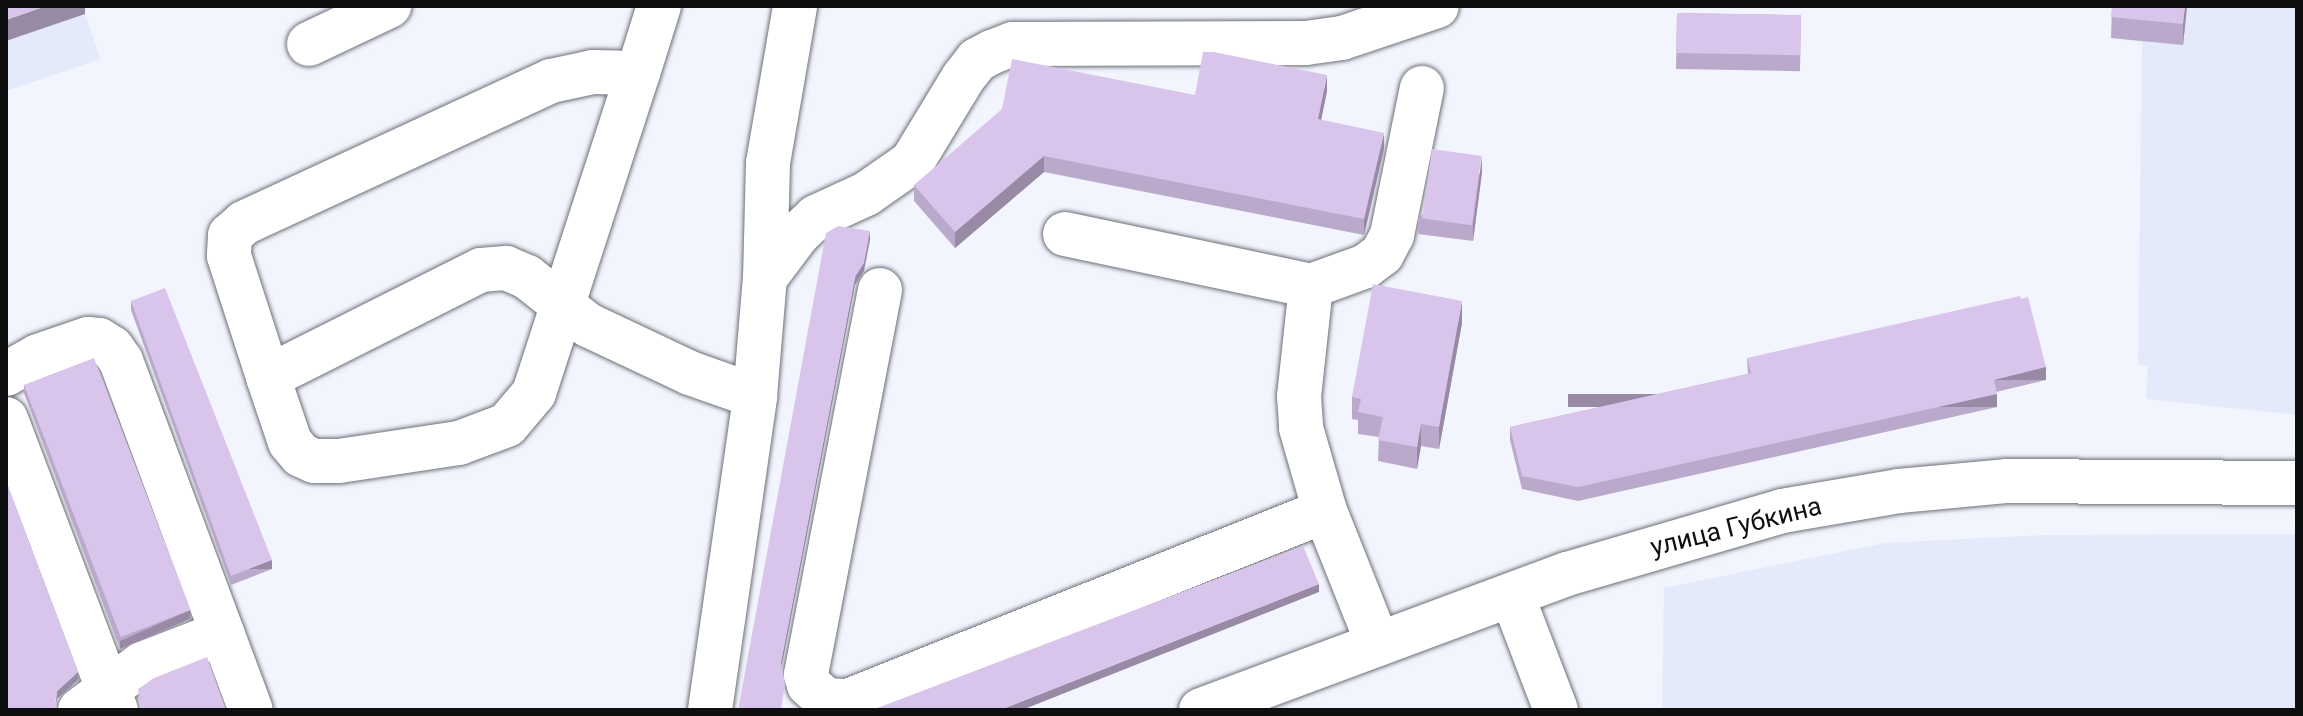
<!DOCTYPE html>
<html>
<head>
<meta charset="utf-8">
<style>
  body { margin:0 }
  #map { position:relative; width:2303px; height:716px; overflow:hidden; background:#f2f5fd; font-family:Roboto,sans-serif }
  div>[style] { position:absolute }
  [style*='--x'] { left:calc(var(--x)*1px); top:calc(var(--y)*1px); width:calc(var(--w)*1px); rotate:calc(var(--a)*1deg) }
  .built>* { inset:0; background:#e4eaf9 }
  .roads { filter:drop-shadow(0 0 2px #6d7077) drop-shadow(0 0 2px #6d7077) }
  .minor>* { height:44px; margin:-22px; padding:0 22px; transform-origin:22px; border-radius:22px; background:#fff }
  .wall>* { inset:0; background:#bba9cb; transform-origin:0 0 }
  .shaded-wall>* { inset:0; background:#988aa5; transform-origin:0 0 }
  .building>* { inset:0; background:#d9c5ec; transform-origin:0 0 }
  span { translate:-50% -50%; white-space:nowrap; text-align:center; line-height:1.15; -webkit-text-stroke:6px #fff; paint-order:stroke }
  .street-label { font-size:26px; color:#0e0f11 }
  .frame { position:absolute; inset:0; border:8px solid #0e0f11; pointer-events:none }
</style>
</head>
<body>
<div id="map">
  <div class="built">
    <div style="clip-path:polygon(6px 6px,83px 6px,100px 59px,6px 91px)"></div>
    <div style="clip-path:polygon(2114px 6px,2297px 6px,2297px 415px,2146px 399px,2148px 366px,2138px 365px,2142px 42px,2111px 38px)"></div>
    <div style="clip-path:polygon(2297px 534px,2297px 710px,1662px 710px,1664px 588px,1884px 543px,2046px 535px)"></div>
  </div>
  <div class="roads">
    <div class="minor">
      <div style="--x:659;--y:6;--w:70;--a:107.4"></div>
      <div style="--x:638;--y:73;--w:45;--a:-178.7"></div>
      <div style="--x:593;--y:72;--w:43;--a:167.9"></div>
      <div style="--x:551;--y:81;--w:338;--a:155.2"></div>
      <div style="--x:244;--y:223;--w:18;--a:139"></div>
      <div style="--x:230;--y:235;--w:21;--a:93"></div>
      <div style="--x:229;--y:256;--w:127;--a:72.1"></div>
      <div style="--x:268;--y:377;--w:238;--a:-26.7"></div>
      <div style="--x:481;--y:270;--w:25;--a:-5"></div>
      <div style="--x:506;--y:268;--w:23;--a:23"></div>
      <div style="--x:527;--y:277;--w:78;--a:38.2"></div>
      <div style="--x:588;--y:325;--w:113;--a:25.2"></div>
      <div style="--x:690;--y:373;--w:69;--a:19.5"></div>
      <div style="--x:309;--y:44;--w:89;--a:-25.4"></div>
      <div style="--x:1065;--y:234;--w:251;--a:11.9"></div>
      <div style="--x:1311;--y:286;--w:59;--a:-20"></div>
      <div style="--x:1366;--y:266;--w:20;--a:-37"></div>
      <div style="--x:1382;--y:254;--w:21;--a:-62"></div>
      <div style="--x:1392;--y:235;--w:150;--a:-78.5"></div>
      <div style="--x:765;--y:278;--w:55;--a:-53.1"></div>
      <div style="--x:798;--y:234;--w:25;--a:-43"></div>
      <div style="--x:816;--y:217;--w:55;--a:-24.7"></div>
      <div style="--x:866;--y:194;--w:56;--a:-34.8"></div>
      <div style="--x:912;--y:162;--w:98;--a:-58.7"></div>
      <div style="--x:963;--y:78;--w:23;--a:-52"></div>
      <div style="--x:977;--y:60;--w:17;--a:-28"></div>
      <div style="--x:992;--y:52;--w:22;--a:-21"></div>
      <div style="--x:1013;--y:44;--w:293;--a:-0.2"></div>
      <div style="--x:1306;--y:43;--w:36;--a:-8"></div>
      <div style="--x:1342;--y:38;--w:100;--a:-18.6"></div>
      <div style="--x:1311;--y:286;--w:111;--a:96.2"></div>
      <div style="--x:1299;--y:396;--w:32;--a:86"></div>
      <div style="--x:1301;--y:428;--w:86;--a:73.9"></div>
      <div style="--x:1325;--y:511;--w:143;--a:68.3"></div>
      <div style="--x:880;--y:290;--w:392;--a:100.9"></div>
      <div style="--x:806;--y:675;--w:10;--a:73"></div>
      <div style="--x:809;--y:685;--w:23;--a:41"></div>
      <div style="--x:826;--y:700;--w:22;--a:3"></div>
      <div style="--x:848;--y:701;--w:513;--a:-21.72"></div>
      <div style="--x:6;--y:374;--w:37;--a:-29"></div>
      <div style="--x:38;--y:356;--w:53;--a:-18.8"></div>
      <div style="--x:88;--y:339;--w:11;--a:5"></div>
      <div style="--x:99;--y:340;--w:15;--a:32"></div>
      <div style="--x:112;--y:348;--w:16;--a:55"></div>
      <div style="--x:121;--y:361;--w:372;--a:69.6"></div>
      <div style="--x:268;--y:377;--w:69;--a:71.3"></div>
      <div style="--x:290;--y:442;--w:17;--a:50"></div>
      <div style="--x:301;--y:455;--w:14;--a:25"></div>
      <div style="--x:314;--y:461;--w:25;--a:0"></div>
      <div style="--x:339;--y:461;--w:121;--a:-8.5"></div>
      <div style="--x:459;--y:443;--w:51;--a:-20.6"></div>
      <div style="--x:507;--y:425;--w:42;--a:-49.8"></div>
      <div style="--x:534;--y:393;--w:336;--a:-72"></div>
      <div style="--x:6;--y:419;--w:311;--a:69.3"></div>
      <div style="--x:1512;--y:595;--w:123;--a:69.1"></div>
      <div style="--x:80;--y:710;--w:77;--a:-36.6"></div>
      <div style="--x:142;--y:664;--w:86;--a:-21.2"></div>
      <div style="--x:710;--y:710;--w:317;--a:-81.8"></div>
      <div style="--x:755;--y:396;--w:118;--a:-85.2"></div>
      <div style="--x:765;--y:278;--w:115;--a:-88.5"></div>
      <div style="--x:768;--y:163;--w:159;--a:-80.2"></div>
      <div style="--x:1201;--y:710;--w:390;--a:-20.4"></div>
      <div style="--x:1567;--y:574;--w:224;--a:-16.3"></div>
      <div style="--x:1782;--y:511;--w:119;--a:-9.7"></div>
      <div style="--x:1899;--y:491;--w:107;--a:-5.3"></div>
      <div style="--x:2006;--y:481;--w:291;--a:0.4"></div>
    </div>
  </div>
  <div class="wall">
    <div style="clip-path:polygon(2112px 6px,2187px 6px,2183px 45px,2111px 38px)"></div>
    <div style="left:1677px;top:13px;width:124px;height:56px;rotate:1deg"></div>
    <div style="clip-path:polygon(1327px 91px,1321px 120px,1384px 149px,1364px 235px,1044px 172px,955px 248px,914px 201px,914px 185px,1195px 95px)"></div>
    <div style="clip-path:polygon(1482px 172px,1473px 241px,1418px 234px,1418px 218px)"></div>
    <div style="clip-path:polygon(131px 301px,272px 569px,231px 585px,131px 310px)"></div>
    <div style="clip-path:polygon(1462px 323px,1439px 449px,1421px 446px,1417px 469px,1378px 461px,1379px 437px,1358px 434px,1358px 420px,1352px 419px,1352px 397px)"></div>
    <div style="clip-path:polygon(1747px 358px,2046px 380px,1996px 392px,1997px 407px,1578px 501px,1522px 489px,1510px 440px,1510px 427px,1748px 374px)"></div>
    <div style="clip-path:polygon(24px 384px,190px 619px,120px 649px,24px 393px)"></div>
  </div>
  <div class="shaded-wall">
    <div style="clip-path:polygon(46px 6px,85px 6px,85px 14px,6px 41px,6px 20px)"></div>
    <div style="clip-path:polygon(2185px 6px,2187px 6px,2183px 45px,2183px 24px)"></div>
    <div style="clip-path:polygon(1327px 75px,1327px 91px,1318px 135px,1318px 119px)"></div>
    <div style="clip-path:polygon(1384px 133px,1384px 149px,1364px 235px,1364px 219px)"></div>
    <div style="clip-path:polygon(1044px 156px,1044px 172px,955px 248px,955px 232px)"></div>
    <div style="clip-path:polygon(1482px 156px,1482px 172px,1473px 241px,1473px 226px)"></div>
    <div style="clip-path:polygon(870px 231px,870px 240px,864px 271px,855px 285px,781px 670px,781px 662px,855px 277px)"></div>
    <div style="clip-path:polygon(1462px 301px,1462px 323px,1439px 449px,1439px 427px)"></div>
    <div style="left:2046px;top:367px;width:13px;height:54px;rotate:90deg"></div>
    <div style="left:1997px;top:394px;width:13px;height:429px;rotate:90deg"></div>
    <div style="clip-path:polygon(1421px 424px,1421px 446px,1417px 469px,1417px 447px)"></div>
    <div style="left:272px;top:560px;width:9px;height:44px;rotate:90deg"></div>
    <div style="clip-path:polygon(1319px 584px,1319px 592px,1022px 710px,1000px 710px)"></div>
    <div style="clip-path:polygon(190px 610px,190px 619px,120px 649px,120px 641px)"></div>
    <div style="clip-path:polygon(78px 672px,78px 680px,57px 699px,55px 710px,57px 691px)"></div>
  </div>
  <div class="building">
    <div style="clip-path:polygon(6px 6px,46px 6px,6px 20px)"></div>
    <div style="clip-path:polygon(2112px 6px,2185px 6px,2183px 24px,2111px 17px)"></div>
    <div style="left:1677px;top:13px;width:124px;height:40px;rotate:1deg"></div>
    <div style="clip-path:polygon(1203px 52px,1214px 52px,1327px 75px,1318px 119px,1384px 133px,1364px 219px,1044px 156px,955px 232px,914px 185px,1002px 109px,1012px 59px,1195px 95px)"></div>
    <div style="left:1432px;top:149px;width:50px;height:70px;rotate:8deg"></div>
    <div style="clip-path:polygon(838px 226px,870px 231px,864px 263px,855px 277px,781px 662px,785px 684px,781px 710px,738px 710px,826px 233px)"></div>
    <div style="clip-path:polygon(1373px 284px,1462px 301px,1439px 427px,1421px 424px,1417px 447px,1378px 440px,1383px 417px,1358px 412px,1361px 399px,1352px 397px)"></div>
    <div style="clip-path:polygon(165px 288px,272px 560px,231px 576px,131px 301px)"></div>
    <div style="clip-path:polygon(2020px 296px,2021px 299px,2028px 297px,2046px 367px,1994px 380px,1997px 394px,1578px 487px,1522px 476px,1510px 427px,1751px 373px,1747px 358px)"></div>
    <div style="left:94px;top:358px;width:270px;height:75px;rotate:69deg"></div>
    <div style="clip-path:polygon(6px 481px,78px 672px,57px 691px,55px 703px,58px 710px,6px 710px)"></div>
    <div style="clip-path:polygon(1303px 546px,1319px 584px,1000px 710px,872px 710px)"></div>
    <div style="clip-path:polygon(207px 657px,226px 710px,139px 710px,140px 706px,138px 689px,154px 678px)"></div>
  </div>
  <div class="street-label">
    <span style="left:1736px;top:527px;rotate:-14deg">улица Губкина</span>
  </div>
  <div class="frame"></div>
</div>
</body>
</html>
